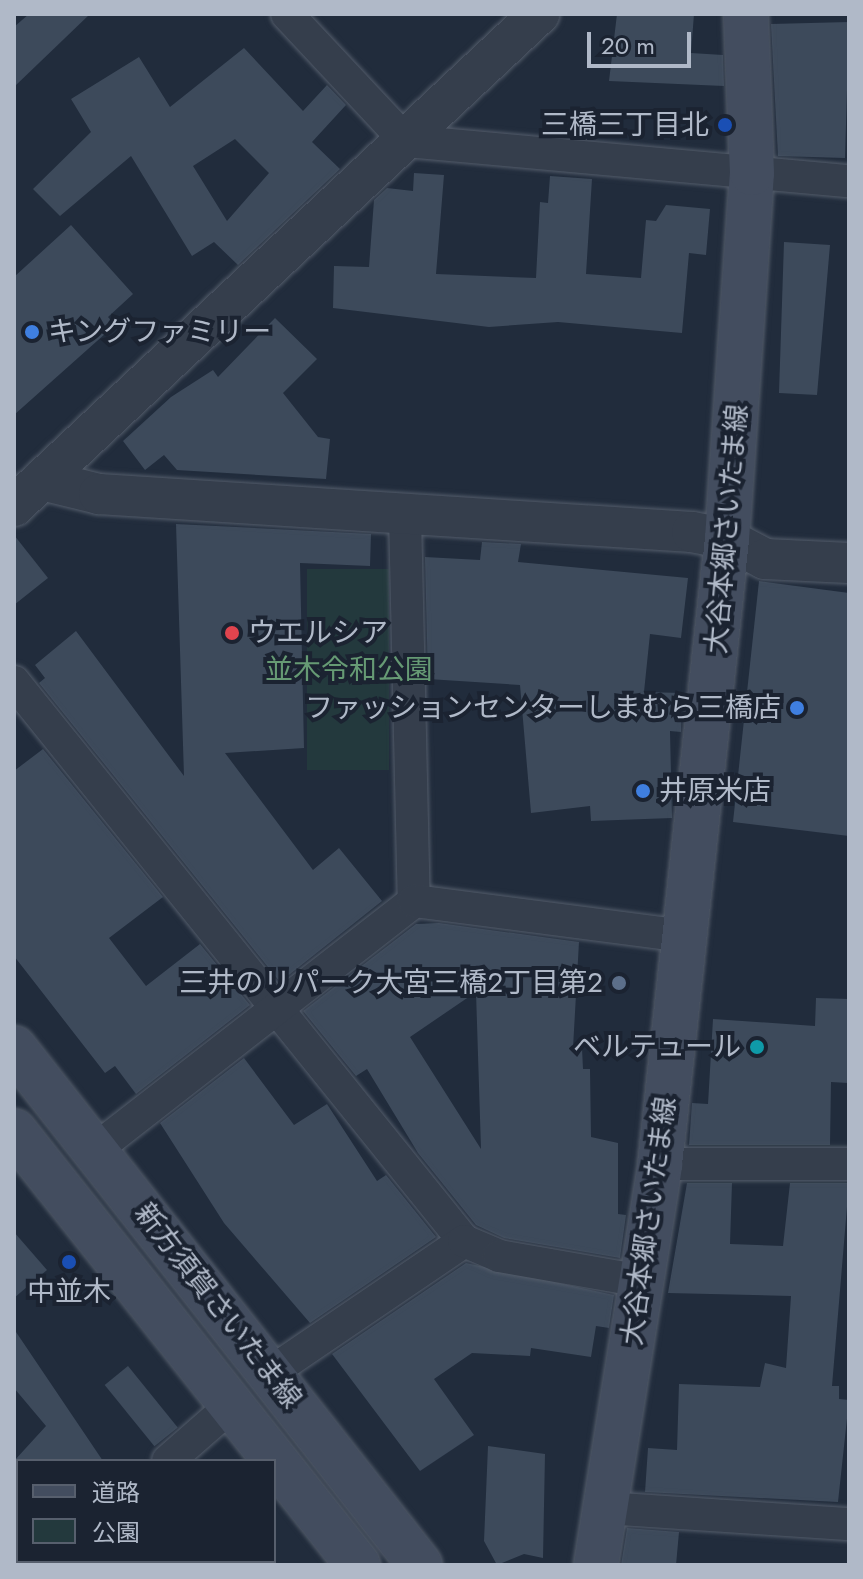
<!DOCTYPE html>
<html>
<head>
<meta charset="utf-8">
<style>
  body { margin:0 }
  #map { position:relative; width:863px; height:1579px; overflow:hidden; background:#212c3c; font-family:Jost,"Noto Sans JP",sans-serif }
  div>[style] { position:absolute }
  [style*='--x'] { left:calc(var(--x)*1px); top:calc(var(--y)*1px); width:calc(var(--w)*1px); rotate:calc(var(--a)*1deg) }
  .green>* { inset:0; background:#23393d; transform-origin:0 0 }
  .building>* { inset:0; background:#3d4a5b; transform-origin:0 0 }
  .roads { filter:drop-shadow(0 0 2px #535c6a) drop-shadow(0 0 2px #535c6a) }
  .minor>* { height:32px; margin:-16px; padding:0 16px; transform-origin:16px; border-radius:16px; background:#353e4c }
  .tertiary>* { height:40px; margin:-20px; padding:0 20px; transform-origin:20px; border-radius:20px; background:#353e4c }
  .secondary>* { height:44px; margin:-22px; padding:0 22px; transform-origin:22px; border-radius:22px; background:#434d5f }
  .dots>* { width:22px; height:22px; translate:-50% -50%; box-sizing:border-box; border:4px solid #1b2331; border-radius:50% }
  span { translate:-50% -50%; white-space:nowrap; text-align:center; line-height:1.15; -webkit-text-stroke:8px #1b2331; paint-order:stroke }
  .poi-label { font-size:28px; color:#b0b9c8 }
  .right { translate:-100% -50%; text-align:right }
  .left { translate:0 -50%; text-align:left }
  .street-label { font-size:28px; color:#b0b9c8 }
  .park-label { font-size:28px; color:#669a74 }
  .frame { position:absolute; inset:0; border:16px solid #b0b9c8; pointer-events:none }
  .legend { position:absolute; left:16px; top:1459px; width:260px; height:104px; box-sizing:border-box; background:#1b2331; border:2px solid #575f6d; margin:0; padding:10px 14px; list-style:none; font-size:24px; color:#b0b9c8 }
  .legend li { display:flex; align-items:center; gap:16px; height:40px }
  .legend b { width:40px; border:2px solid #575f6d }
  .scale { position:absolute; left:587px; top:32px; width:104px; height:36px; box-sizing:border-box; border:4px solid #b0b9c8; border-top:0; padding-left:10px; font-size:24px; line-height:28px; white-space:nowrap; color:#b0b9c8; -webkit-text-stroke:6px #1b2331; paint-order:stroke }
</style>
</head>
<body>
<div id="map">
  <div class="green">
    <div style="left:389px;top:569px;width:201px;height:82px;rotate:90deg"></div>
  </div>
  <div class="building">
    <div style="clip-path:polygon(29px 14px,90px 14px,14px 87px,14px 27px)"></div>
    <div style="clip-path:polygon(617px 14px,694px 14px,691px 53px,723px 55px,724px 86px,609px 81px)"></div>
    <div style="clip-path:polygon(849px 22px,845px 158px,778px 156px,771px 24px)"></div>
    <div style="clip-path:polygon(evenodd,244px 48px,303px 111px,327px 85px,346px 105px,312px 142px,340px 169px,238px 265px,214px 242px,192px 256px,131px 156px,60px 216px,33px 189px,91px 132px,71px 99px,139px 57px,170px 107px,244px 48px,235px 139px,269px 173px,227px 221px,193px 166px,235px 139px)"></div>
    <div style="clip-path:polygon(414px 173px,444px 175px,436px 274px,536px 278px,540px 202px,548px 203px,550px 176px,592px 179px,586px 274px,641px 278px,646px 220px,656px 221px,666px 205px,710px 209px,706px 255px,689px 253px,682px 333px,558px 322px,489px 327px,333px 308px,334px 266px,369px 267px,374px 200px,387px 188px,413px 191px)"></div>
    <div style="clip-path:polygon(71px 225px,133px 294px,108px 317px,115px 325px,14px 415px,14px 277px)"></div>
    <div style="clip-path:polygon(784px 242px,830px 245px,817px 395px,779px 393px)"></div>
    <div style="clip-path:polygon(275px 318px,317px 359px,283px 393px,318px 437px,330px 439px,326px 479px,177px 470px,164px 455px,145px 470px,123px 441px,171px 397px,213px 370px,218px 377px)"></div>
    <div style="clip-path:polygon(176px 524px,371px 534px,370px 566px,300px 563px,304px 748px,225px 753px,313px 870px,339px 848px,382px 901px,280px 982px,39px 683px,45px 678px,35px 665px,76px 631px,184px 776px)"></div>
    <div style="clip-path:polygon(14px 535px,48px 578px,14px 605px)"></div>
    <div style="clip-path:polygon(482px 542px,521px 544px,518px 562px,688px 578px,681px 638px,650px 634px,644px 692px,682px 693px,681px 732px,670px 731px,672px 818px,591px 821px,590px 806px,531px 813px,520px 685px,428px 679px,425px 557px,480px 560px)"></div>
    <div style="clip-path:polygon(759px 581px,849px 593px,849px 836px,733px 822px)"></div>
    <div style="clip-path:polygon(43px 749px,163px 897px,109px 938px,146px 986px,200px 944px,250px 1005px,136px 1094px,115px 1066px,105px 1073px,14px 956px,14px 771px)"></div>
    <div style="clip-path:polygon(evenodd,439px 923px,579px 942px,573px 1048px,582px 1048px,583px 1069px,590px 1069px,591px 1137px,618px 1143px,618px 1214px,626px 1215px,620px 1258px,504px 1238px,476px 1225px,418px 1153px,367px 1069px,356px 1076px,303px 1011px,416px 924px,439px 923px,476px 992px,481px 1149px,410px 1037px,476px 992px)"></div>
    <div style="clip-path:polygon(816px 998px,849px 999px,848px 1083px,831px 1082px,830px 1145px,689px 1145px,692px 1103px,708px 1104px,713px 1019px,815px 1026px)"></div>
    <div style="clip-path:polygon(244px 1058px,294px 1125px,327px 1104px,377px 1181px,386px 1175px,436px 1237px,310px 1323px,224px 1223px,160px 1123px)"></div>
    <div style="clip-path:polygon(687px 1183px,732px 1183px,730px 1244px,783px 1246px,790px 1183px,849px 1183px,832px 1386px,839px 1386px,839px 1399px,849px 1400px,838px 1502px,645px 1492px,648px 1448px,677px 1450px,679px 1384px,760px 1387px,765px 1363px,786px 1368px,791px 1296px,668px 1293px)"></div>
    <div style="clip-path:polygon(14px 1232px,47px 1270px,14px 1298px)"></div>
    <div style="clip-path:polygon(466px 1263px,614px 1295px,609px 1328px,596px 1326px,591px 1357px,531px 1348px,530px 1356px,472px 1353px,434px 1379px,474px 1435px,420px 1471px,332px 1354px)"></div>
    <div style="clip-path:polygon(14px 1329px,103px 1461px,14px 1461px,46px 1426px,14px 1388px)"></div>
    <div style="left:128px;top:1366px;width:79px;height:30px;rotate:51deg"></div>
    <div style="clip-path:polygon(488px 1446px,545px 1454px,543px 1558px,524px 1554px,497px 1565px,484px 1541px)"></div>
    <div style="clip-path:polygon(627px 1528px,679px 1532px,676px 1565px,621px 1565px)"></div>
  </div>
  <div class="roads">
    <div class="minor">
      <div style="--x:287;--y:14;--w:174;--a:46.9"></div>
      <div style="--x:406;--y:141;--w:445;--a:5.2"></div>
      <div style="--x:405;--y:515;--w:386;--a:88.7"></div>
      <div style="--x:14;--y:682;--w:718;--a:51.17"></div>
      <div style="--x:96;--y:1149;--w:403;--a:-37.9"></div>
      <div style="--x:414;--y:901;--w:273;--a:7.4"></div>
      <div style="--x:660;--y:1164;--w:189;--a:0"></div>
      <div style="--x:270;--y:1373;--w:235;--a:-34.2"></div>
      <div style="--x:464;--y:1241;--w:38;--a:23"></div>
      <div style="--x:499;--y:1256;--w:145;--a:9.9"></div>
      <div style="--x:168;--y:1461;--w:85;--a:-41.2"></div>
      <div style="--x:606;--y:1508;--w:244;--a:3.8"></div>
      <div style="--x:50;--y:1565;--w:6;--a:-39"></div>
    </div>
    <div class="tertiary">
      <div style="--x:42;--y:480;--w:59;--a:13.8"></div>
      <div style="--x:99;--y:494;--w:594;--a:3.67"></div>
      <div style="--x:692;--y:532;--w:36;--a:11"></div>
      <div style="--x:727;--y:539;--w:43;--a:27.8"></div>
      <div style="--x:765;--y:559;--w:84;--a:2.7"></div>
      <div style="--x:14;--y:506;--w:720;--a:-43.14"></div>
    </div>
    <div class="secondary">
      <div style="--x:14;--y:1048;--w:657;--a:51.86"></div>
      <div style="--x:14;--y:1131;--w:554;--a:51.6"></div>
      <div style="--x:596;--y:1565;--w:406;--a:-80.9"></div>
      <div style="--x:660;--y:1164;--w:629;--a:-83.88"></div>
      <div style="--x:727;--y:539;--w:367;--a:-86.1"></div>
      <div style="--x:752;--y:173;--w:159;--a:-92.2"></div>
    </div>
  </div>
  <div class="dots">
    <div style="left:725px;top:125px;background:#1a4fb4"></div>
    <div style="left:32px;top:332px;background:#3f7fe0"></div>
    <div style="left:232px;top:633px;background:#e0444e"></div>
    <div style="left:797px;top:708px;background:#3f7fe0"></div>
    <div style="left:643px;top:791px;background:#3f7fe0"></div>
    <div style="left:619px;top:983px;background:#5c6f8a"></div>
    <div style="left:757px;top:1047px;background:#0f9aa8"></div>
    <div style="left:69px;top:1262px;background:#1a4fb4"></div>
  </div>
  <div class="poi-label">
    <span class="right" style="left:709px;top:125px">三橋三丁目北</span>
    <span class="left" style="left:48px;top:332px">キングファミリー</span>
    <span class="left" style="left:248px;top:633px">ウエルシア</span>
    <span class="right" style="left:781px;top:708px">ファッションセンターしまむら三橋店</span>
    <span class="left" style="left:659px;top:791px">井原米店</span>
    <span class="right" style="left:603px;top:983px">三井のリパーク大宮三橋2丁目第2</span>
    <span class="right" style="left:741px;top:1047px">ベルテュール</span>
    <span style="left:69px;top:1292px">中並木</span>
  </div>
  <div class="street-label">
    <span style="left:727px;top:529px;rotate:-85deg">大谷本郷さいたま線</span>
    <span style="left:649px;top:1221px;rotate:-82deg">大谷本郷さいたま線</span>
    <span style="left:218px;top:1306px;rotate:52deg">新方須賀さいたま線</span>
  </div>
  <div class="park-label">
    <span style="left:349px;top:670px">並木令和公園</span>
  </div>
  <div class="frame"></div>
  <ul class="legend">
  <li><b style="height:10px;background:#434d5f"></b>道路</li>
  <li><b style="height:22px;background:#23393d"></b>公園</li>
  </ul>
  <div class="scale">20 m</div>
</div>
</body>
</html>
